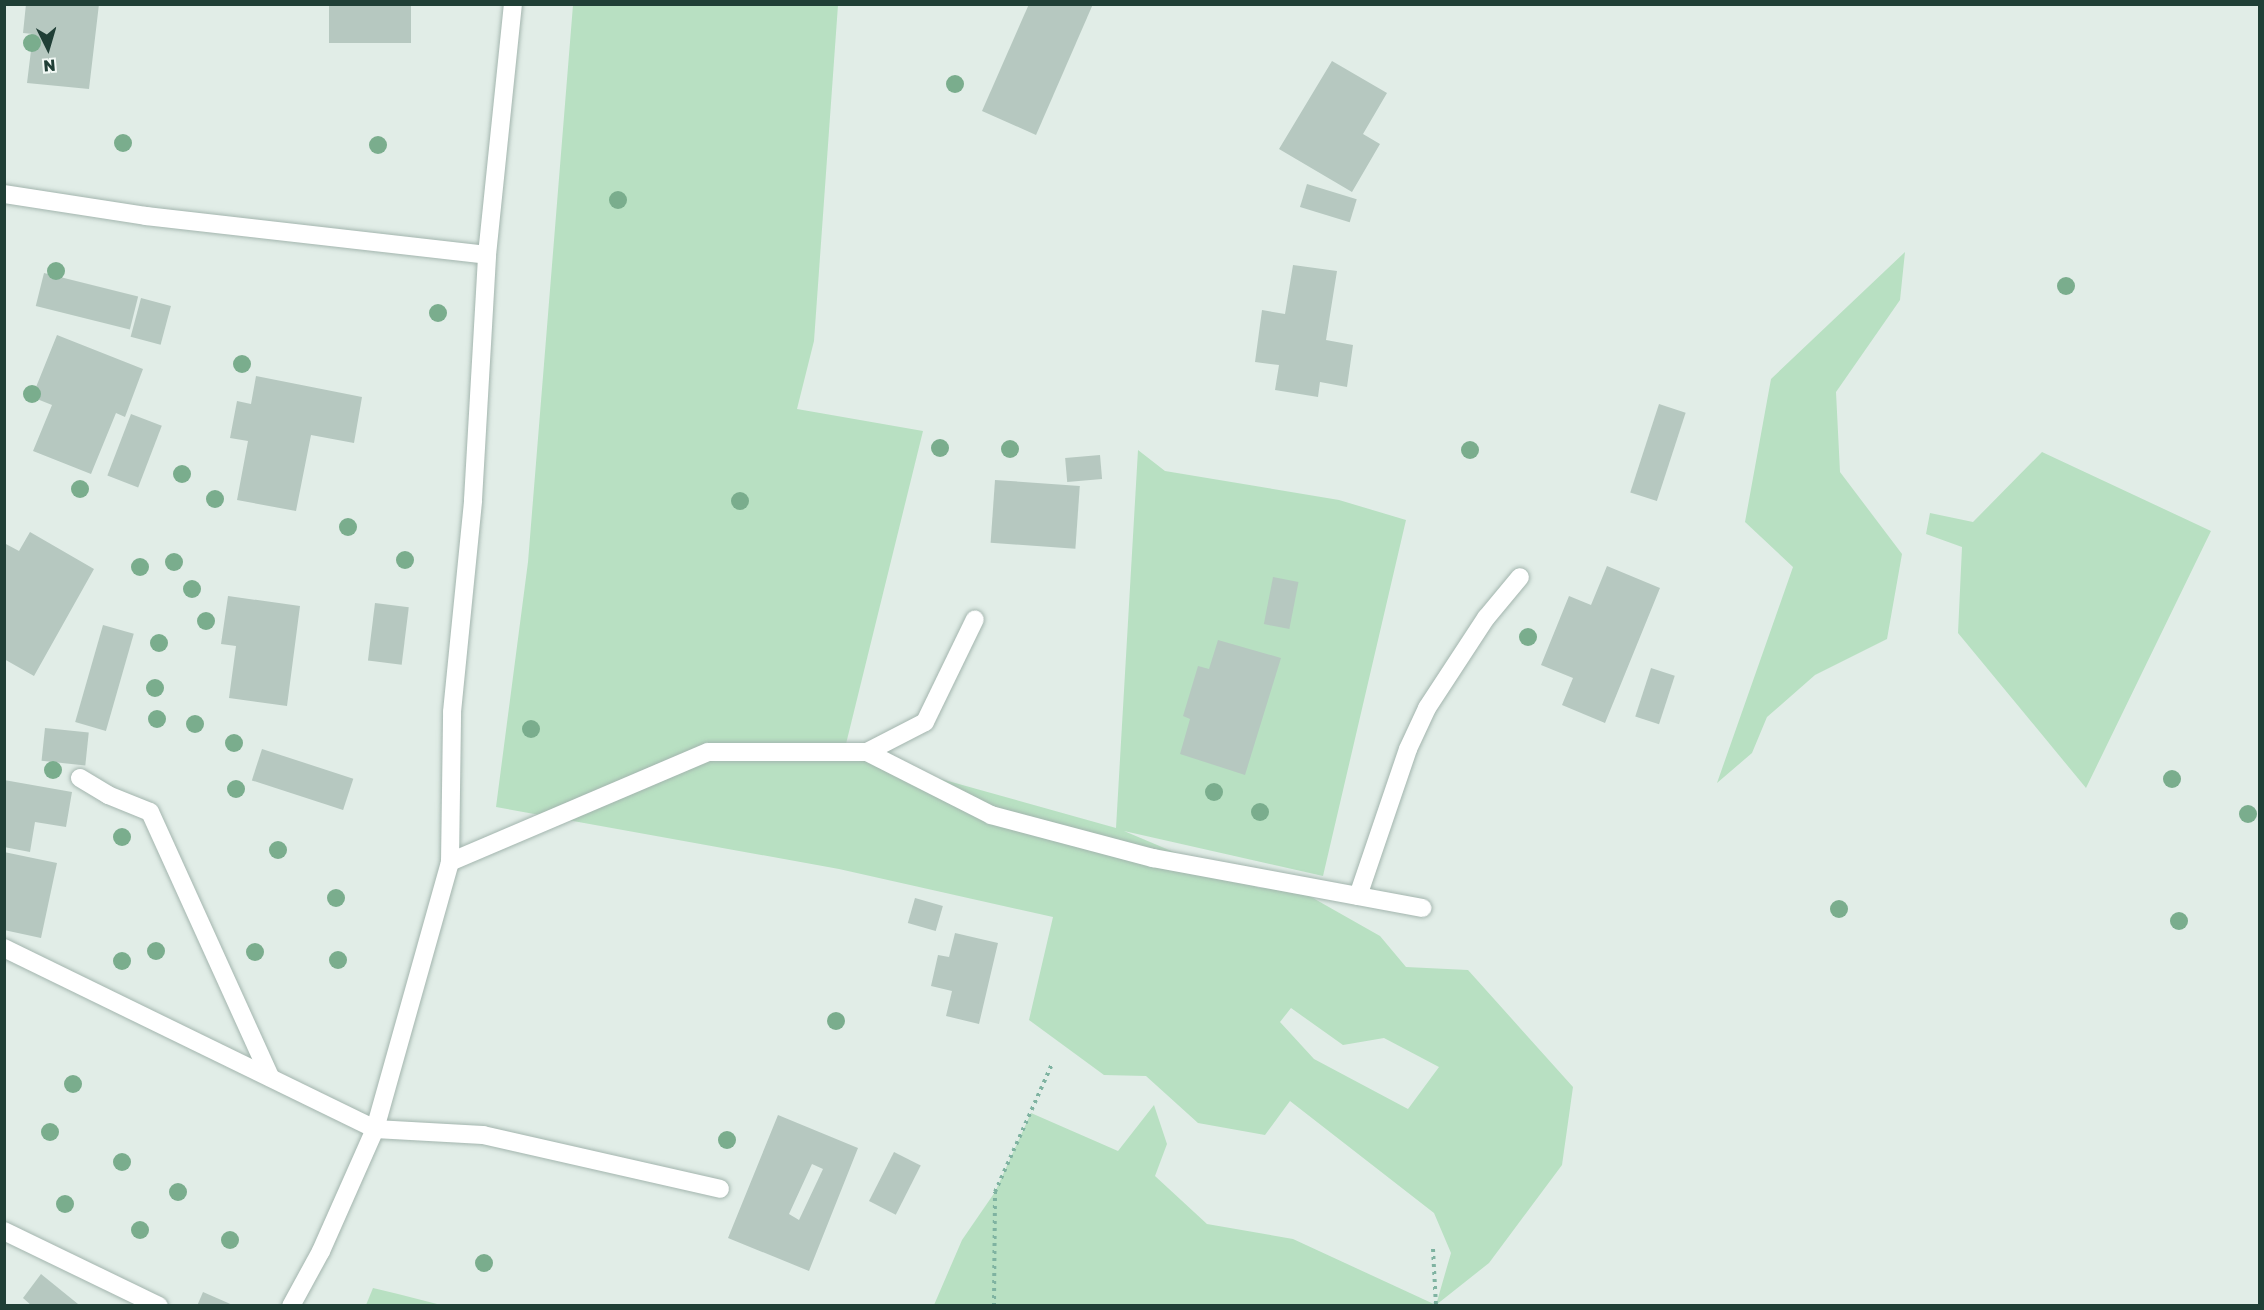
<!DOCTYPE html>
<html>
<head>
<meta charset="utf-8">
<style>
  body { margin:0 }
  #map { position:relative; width:2264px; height:1310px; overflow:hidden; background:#e1ede7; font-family:"Golos Text",sans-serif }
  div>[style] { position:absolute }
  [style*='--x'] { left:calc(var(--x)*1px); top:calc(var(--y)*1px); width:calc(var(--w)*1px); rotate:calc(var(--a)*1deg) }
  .green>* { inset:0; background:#b8e0c2 }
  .building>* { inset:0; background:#b6c8c0; transform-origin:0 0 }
  .path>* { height:4px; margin-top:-2px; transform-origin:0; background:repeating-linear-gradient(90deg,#7fb3a1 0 3px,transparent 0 7.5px) }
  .roads { filter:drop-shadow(0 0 2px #a3b5ae) drop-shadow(0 0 2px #a3b5ae) }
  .service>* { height:18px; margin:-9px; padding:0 9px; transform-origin:9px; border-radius:9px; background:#fff }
  .minor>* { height:18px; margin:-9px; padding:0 9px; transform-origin:9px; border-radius:9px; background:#fff }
  .trees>* { width:18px; height:18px; margin:-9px; border-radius:50%; background:#7aad8d }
  span { translate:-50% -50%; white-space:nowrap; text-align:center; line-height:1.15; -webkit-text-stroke:4.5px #f2f9f5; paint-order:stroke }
  .frame { position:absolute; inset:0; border:6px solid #203f36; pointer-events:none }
  .north { position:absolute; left:18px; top:18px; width:60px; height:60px; -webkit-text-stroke:4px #f2f9f5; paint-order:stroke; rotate:175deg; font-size:16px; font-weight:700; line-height:24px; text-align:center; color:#203f36 }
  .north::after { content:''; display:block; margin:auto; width:21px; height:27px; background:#203f36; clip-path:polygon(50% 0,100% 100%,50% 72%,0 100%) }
</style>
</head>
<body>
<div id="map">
  <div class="green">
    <div style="clip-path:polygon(evenodd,573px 5px,838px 5px,814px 341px,797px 409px,923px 431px,844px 752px,1116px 828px,1138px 450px,1165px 471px,1339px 500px,1406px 520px,1323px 876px,1124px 831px,1259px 888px,1297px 889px,1380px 936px,1406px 967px,1468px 970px,1573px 1087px,1562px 1165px,1489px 1263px,1436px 1305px,934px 1305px,962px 1240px,995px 1192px,1031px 1113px,1118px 1151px,1154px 1105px,1167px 1144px,1155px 1176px,1207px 1224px,1293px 1239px,1436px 1305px,1451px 1253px,1434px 1213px,1290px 1101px,1265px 1135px,1198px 1123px,1146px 1076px,1104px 1075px,1029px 1020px,1053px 917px,839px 869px,496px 807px,528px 562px,573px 5px,1291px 1008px,1343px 1045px,1384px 1038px,1439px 1067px,1408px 1109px,1314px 1059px,1280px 1022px,1291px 1008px)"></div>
    <div style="clip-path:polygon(1905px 252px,1900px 300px,1836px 392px,1840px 472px,1902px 554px,1887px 639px,1815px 675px,1767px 717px,1752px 753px,1717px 783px,1793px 567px,1745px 522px,1771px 379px)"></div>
    <div style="clip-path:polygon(2042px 452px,2211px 531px,2086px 788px,1958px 633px,1962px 547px,1926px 534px,1930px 513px,1973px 522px)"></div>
    <div style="clip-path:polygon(373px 1288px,398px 1294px,441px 1305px,366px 1305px)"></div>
  </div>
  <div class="building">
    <div style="clip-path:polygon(26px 4px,99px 4px,89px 89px,27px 83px,33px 34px,23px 33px)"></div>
    <div style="left:329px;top:4px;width:82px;height:39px"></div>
    <div style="clip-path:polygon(1029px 4px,1093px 4px,1036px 135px,982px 111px)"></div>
    <div style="clip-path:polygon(1332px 61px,1387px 93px,1363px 134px,1380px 144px,1352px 192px,1279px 149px)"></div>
    <div style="left:1307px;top:184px;width:52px;height:24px;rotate:17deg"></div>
    <div style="clip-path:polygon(1293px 265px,1337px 271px,1326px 340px,1353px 345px,1347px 387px,1320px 382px,1318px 397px,1275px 390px,1279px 365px,1255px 362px,1262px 310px,1285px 314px)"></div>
    <div style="left:44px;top:273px;width:97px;height:34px;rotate:14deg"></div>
    <div style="left:141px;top:298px;width:31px;height:40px;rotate:15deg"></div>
    <div style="clip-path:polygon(57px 335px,143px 369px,125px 417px,116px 413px,91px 474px,33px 451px,52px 405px,32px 397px)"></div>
    <div style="clip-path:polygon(256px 376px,362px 397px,354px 443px,311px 435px,296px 511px,237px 500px,248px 441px,230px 438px,237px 401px,251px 404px)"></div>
    <div style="left:1659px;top:404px;width:28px;height:93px;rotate:18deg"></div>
    <div style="left:131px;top:414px;width:33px;height:66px;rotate:21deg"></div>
    <div style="left:1100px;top:455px;width:24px;height:35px;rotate:85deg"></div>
    <div style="left:995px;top:480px;width:85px;height:63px;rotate:4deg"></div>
    <div style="clip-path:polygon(30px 532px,94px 569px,34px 676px,4px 659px,4px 543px,19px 551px)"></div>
    <div style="clip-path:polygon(1607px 566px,1660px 588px,1605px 723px,1562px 705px,1573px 678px,1541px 665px,1569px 596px,1591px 605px)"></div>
    <div style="left:1273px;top:577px;width:26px;height:48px;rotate:11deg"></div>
    <div style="clip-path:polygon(228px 596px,300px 606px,287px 706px,229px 698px,236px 646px,221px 644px)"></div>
    <div style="left:375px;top:603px;width:34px;height:58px;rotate:7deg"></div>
    <div style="left:103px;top:625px;width:32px;height:101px;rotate:16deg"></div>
    <div style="clip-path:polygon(1218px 640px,1281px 658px,1245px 775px,1180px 754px,1190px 719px,1183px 716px,1198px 666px,1209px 669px)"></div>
    <div style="left:1651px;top:668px;width:25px;height:51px;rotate:18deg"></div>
    <div style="left:45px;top:728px;width:44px;height:33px;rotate:6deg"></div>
    <div style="left:262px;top:749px;width:96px;height:33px;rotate:18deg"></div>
    <div style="clip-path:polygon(4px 780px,72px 792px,66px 827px,35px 822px,30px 852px,4px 847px)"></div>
    <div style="clip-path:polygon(4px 852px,57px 863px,41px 938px,4px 930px)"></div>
    <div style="left:915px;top:898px;width:29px;height:26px;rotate:16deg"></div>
    <div style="clip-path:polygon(955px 933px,998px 943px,979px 1024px,946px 1016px,952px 991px,931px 986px,938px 955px,949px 957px)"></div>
    <div style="clip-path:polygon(evenodd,778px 1115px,858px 1148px,809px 1271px,728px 1238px,778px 1115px,812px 1164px,823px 1169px,799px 1220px,789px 1214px,812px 1164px)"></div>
    <div style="left:894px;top:1152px;width:30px;height:55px;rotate:27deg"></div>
    <div style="clip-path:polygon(41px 1274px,78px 1304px,76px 1306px,32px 1306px,23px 1298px)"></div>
    <div style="clip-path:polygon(203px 1292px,235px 1306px,197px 1306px)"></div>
  </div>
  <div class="path">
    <div style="--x:1433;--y:1249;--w:57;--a:87"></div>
    <div style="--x:994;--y:1306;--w:114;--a:-89.5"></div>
    <div style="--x:995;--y:1192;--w:140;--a:-66"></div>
  </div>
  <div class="roads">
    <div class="service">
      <div style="--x:867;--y:752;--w:139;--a:26.9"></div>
      <div style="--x:991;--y:815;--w:168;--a:14.9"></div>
      <div style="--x:1153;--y:858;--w:274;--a:10.5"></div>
      <div style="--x:80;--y:778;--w:33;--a:31"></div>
      <div style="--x:108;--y:795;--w:45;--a:22"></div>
      <div style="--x:150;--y:812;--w:291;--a:65.6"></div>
      <div style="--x:450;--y:862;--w:280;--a:-23.1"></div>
      <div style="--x:708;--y:752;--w:159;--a:0"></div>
      <div style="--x:867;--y:752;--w:65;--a:-27.3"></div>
      <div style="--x:925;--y:722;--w:114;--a:-64.1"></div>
      <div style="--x:1358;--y:896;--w:155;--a:-71.2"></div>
      <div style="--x:1408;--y:749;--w:45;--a:-65.1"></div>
      <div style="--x:1427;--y:708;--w:108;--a:-56.8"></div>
      <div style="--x:1486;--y:618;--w:53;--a:-50.3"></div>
      <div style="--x:4;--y:948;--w:413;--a:26"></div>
      <div style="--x:375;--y:1129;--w:108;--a:3.2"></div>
      <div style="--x:483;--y:1135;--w:243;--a:12.8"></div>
      <div style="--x:4;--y:1231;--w:172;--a:25.8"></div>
    </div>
    <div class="minor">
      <div style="--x:4;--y:194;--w:144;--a:8.8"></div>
      <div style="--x:146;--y:216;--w:343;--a:6.5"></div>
      <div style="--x:291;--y:1306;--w:63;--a:-61.4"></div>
      <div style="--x:321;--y:1251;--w:133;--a:-66.1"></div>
      <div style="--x:375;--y:1129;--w:277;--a:-74.3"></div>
      <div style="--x:450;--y:862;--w:150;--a:-89.2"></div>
      <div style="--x:452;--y:712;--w:213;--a:-84.3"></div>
      <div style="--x:473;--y:500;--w:245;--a:-86.7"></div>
      <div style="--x:487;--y:255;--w:252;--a:-84.1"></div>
    </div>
  </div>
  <div class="trees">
    <div style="left:32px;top:43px"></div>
    <div style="left:955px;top:84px"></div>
    <div style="left:123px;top:143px"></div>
    <div style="left:378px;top:145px"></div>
    <div style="left:618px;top:200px"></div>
    <div style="left:56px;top:271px"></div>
    <div style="left:2066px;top:286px"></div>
    <div style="left:438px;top:313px"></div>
    <div style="left:242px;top:364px"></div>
    <div style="left:32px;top:394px"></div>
    <div style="left:940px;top:448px"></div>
    <div style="left:1010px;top:449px"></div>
    <div style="left:1470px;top:450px"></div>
    <div style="left:182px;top:474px"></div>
    <div style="left:80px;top:489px"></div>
    <div style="left:215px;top:499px"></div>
    <div style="left:740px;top:501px"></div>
    <div style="left:348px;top:527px"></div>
    <div style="left:405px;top:560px"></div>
    <div style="left:174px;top:562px"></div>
    <div style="left:140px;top:567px"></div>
    <div style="left:192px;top:589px"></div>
    <div style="left:206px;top:621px"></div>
    <div style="left:1528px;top:637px"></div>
    <div style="left:159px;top:643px"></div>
    <div style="left:155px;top:688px"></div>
    <div style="left:157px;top:719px"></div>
    <div style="left:195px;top:724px"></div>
    <div style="left:531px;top:729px"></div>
    <div style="left:234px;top:743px"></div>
    <div style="left:53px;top:770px"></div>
    <div style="left:2172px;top:779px"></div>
    <div style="left:236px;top:789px"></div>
    <div style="left:1214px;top:792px"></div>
    <div style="left:1260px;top:812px"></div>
    <div style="left:2248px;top:814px"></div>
    <div style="left:122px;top:837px"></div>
    <div style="left:278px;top:850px"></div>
    <div style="left:336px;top:898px"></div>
    <div style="left:1839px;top:909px"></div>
    <div style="left:2179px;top:921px"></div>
    <div style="left:156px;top:951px"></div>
    <div style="left:255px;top:952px"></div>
    <div style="left:338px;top:960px"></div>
    <div style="left:122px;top:961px"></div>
    <div style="left:836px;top:1021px"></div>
    <div style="left:73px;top:1084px"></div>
    <div style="left:50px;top:1132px"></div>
    <div style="left:727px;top:1140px"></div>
    <div style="left:122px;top:1162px"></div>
    <div style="left:178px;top:1192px"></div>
    <div style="left:65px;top:1204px"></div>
    <div style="left:140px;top:1230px"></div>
    <div style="left:230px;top:1240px"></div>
    <div style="left:484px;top:1263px"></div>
  </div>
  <div class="frame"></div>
  <div class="north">N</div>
</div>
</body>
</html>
